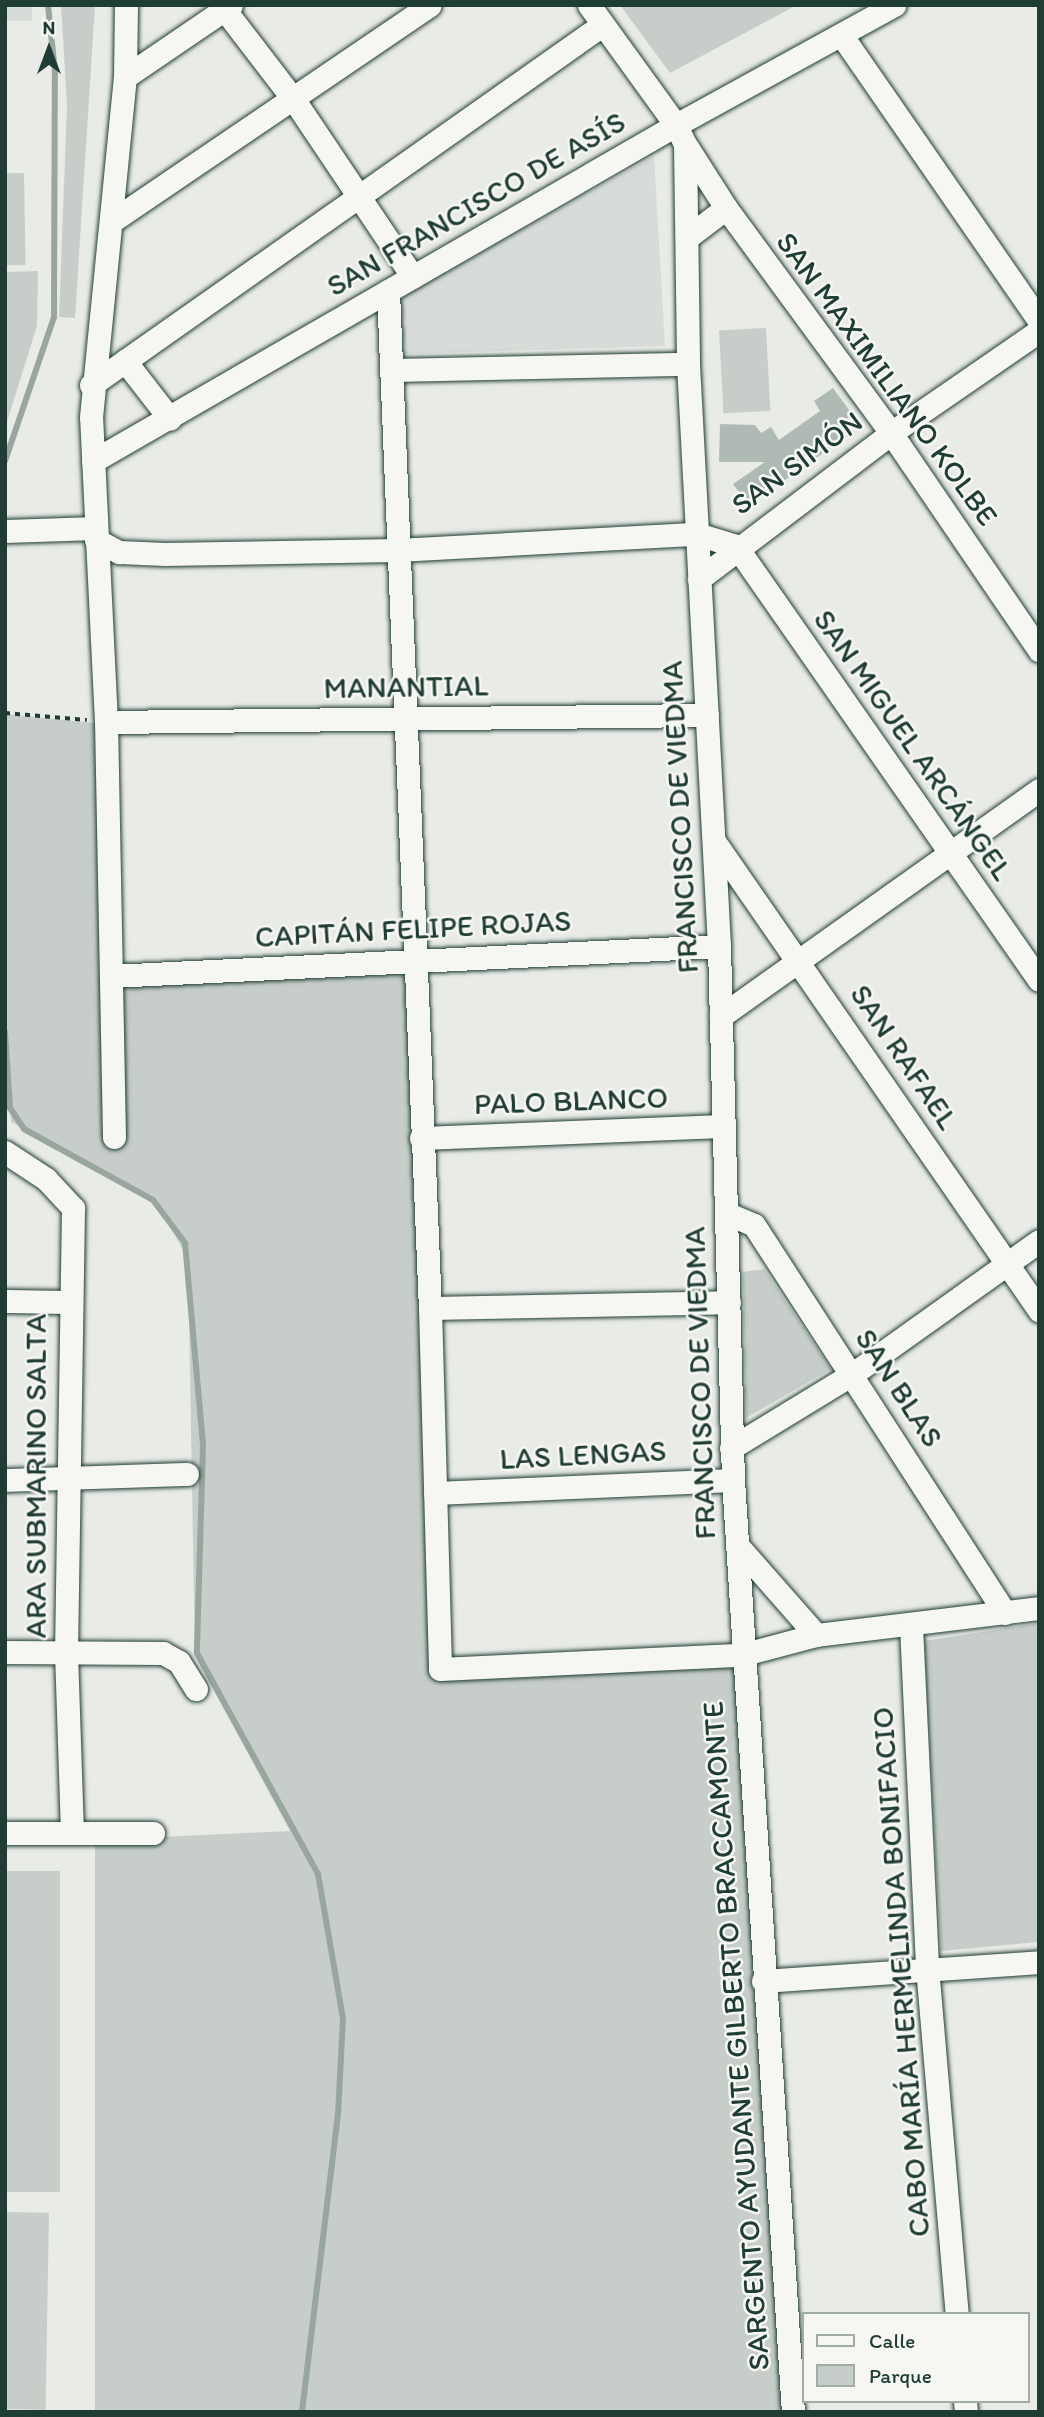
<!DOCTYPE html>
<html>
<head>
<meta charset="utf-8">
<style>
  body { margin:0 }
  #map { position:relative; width:1044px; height:2417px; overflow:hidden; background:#e9ebe7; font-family:Itim,sans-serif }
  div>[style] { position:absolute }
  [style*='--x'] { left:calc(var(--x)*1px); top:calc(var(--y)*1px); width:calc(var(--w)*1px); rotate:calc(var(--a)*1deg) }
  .built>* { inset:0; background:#d8dcd8; transform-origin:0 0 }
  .green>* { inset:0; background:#c7cec9; transform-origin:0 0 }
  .stream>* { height:6px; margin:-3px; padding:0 3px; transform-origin:3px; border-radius:3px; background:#99a6a0 }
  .building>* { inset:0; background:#b0bab5 }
  .path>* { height:3.5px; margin-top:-1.75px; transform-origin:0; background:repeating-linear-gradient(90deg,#1f3d34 0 5px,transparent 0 10px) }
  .roads { filter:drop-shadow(0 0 2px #1f3d34) drop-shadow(0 0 2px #1f3d34) }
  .minor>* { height:23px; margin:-11.5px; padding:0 11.5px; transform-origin:11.5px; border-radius:11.5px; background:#f6f6f2 }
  span { translate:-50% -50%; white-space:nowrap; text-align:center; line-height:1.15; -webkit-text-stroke:5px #f6f6f2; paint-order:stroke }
  .street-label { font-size:30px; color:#1f3d34 }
  .frame { position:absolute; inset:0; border:7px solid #1f3d34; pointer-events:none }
  .legend { position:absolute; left:802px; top:2312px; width:228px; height:91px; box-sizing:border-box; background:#f6f6f2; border:2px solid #a0aca6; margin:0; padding:9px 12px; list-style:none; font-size:21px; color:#1f3d34 }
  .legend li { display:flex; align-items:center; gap:14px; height:35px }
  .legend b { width:35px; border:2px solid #a0aca6 }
  .north { position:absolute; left:14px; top:14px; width:70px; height:70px; -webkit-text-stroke:5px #f6f6f2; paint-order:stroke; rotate:0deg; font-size:19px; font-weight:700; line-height:28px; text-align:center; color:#1f3d34 }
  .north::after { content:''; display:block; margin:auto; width:24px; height:32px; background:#1f3d34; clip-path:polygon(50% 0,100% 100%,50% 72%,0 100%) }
</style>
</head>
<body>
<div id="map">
  <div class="built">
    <div style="left:5px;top:5px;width:27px;height:16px"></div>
    <div style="clip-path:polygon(654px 156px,665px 346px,400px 354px,397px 299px)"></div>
  </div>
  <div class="green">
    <div style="clip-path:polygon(61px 5px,95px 5px,75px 318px,59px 317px,67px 105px)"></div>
    <div style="clip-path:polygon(620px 5px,797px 5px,670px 73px)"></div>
    <div style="left:24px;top:173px;width:92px;height:19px;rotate:89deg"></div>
    <div style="clip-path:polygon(38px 271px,37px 326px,5px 428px,5px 272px)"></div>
    <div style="left:766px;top:328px;width:83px;height:47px;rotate:87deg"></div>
    <div style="clip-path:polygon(5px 714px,104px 724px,110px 976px,409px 964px,438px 1671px,740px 1657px,788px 2412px,95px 2412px,95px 1840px,290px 1831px,195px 1656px,188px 1259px,154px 1198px,11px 1122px,5px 1018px)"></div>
    <div style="clip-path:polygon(764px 1269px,831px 1369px,746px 1418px,743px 1272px)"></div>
    <div style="clip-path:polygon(1039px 1623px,1039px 1942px,941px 1951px,924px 1641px)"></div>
    <div style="left:5px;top:1871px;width:55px;height:321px"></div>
    <div style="left:5px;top:2212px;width:44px;height:197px;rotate:1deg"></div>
  </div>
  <div class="stream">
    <div style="--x:5;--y:461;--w:152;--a:-71.2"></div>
    <div style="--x:54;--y:317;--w:246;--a:-89.8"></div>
    <div style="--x:55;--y:71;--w:66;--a:-96.1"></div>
    <div style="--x:5;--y:1032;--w:76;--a:86.2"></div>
    <div style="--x:10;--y:1108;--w:25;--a:56"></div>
    <div style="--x:24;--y:1129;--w:147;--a:28.8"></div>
    <div style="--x:153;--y:1200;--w:54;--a:53.3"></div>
    <div style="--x:185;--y:1243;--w:203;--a:84.9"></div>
    <div style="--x:203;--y:1445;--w:208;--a:91.7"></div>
    <div style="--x:197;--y:1653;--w:252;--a:61.3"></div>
    <div style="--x:318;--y:1874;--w:147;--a:80.2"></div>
    <div style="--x:343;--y:2019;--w:95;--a:93"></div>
    <div style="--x:338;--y:2114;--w:300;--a:96.9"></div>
  </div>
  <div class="building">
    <div style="clip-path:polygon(833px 388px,852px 414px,844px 421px,853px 432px,778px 485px,775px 481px,746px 502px,733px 484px,765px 462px,719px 462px,720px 424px,755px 425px,761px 433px,771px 427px,779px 440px,820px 411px,814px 401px)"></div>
  </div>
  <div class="path">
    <div style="--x:5;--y:713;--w:82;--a:4.9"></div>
  </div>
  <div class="roads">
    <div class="minor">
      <div style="--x:221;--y:5;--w:120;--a:52.5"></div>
      <div style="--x:294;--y:100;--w:213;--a:56.1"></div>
      <div style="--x:589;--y:5;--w:148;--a:54.1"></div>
      <div style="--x:676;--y:125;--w:21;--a:65"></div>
      <div style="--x:685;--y:144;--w:220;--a:89.2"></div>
      <div style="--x:688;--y:364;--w:583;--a:86.95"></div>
      <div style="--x:719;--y:946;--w:534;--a:88.5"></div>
      <div style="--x:733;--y:1480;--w:934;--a:86.32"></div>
      <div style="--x:842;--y:36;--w:346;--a:55.3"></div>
      <div style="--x:125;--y:77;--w:128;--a:-34.2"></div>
      <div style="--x:687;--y:147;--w:72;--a:57.4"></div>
      <div style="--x:726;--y:208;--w:279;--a:53.7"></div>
      <div style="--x:891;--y:433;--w:263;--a:55.7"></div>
      <div style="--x:112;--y:221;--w:384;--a:-34.2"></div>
      <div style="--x:689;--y:236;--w:46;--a:-37.1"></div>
      <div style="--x:388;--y:291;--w:1018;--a:87.64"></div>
      <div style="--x:430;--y:1308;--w:361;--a:88.4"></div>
      <div style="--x:440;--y:1669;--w:301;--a:-2.7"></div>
      <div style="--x:741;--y:1655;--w:78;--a:-14.9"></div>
      <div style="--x:816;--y:1635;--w:225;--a:-6.9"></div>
      <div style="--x:125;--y:361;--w:73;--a:52.2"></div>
      <div style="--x:392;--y:370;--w:296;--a:-1.2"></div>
      <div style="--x:91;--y:385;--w:625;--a:-35.16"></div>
      <div style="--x:93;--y:461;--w:673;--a:-29.96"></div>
      <div style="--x:676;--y:125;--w:249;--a:-28.8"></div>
      <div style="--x:5;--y:531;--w:91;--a:-1.9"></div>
      <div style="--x:96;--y:540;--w:26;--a:28"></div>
      <div style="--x:119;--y:552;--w:46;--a:2.5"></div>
      <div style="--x:165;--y:554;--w:232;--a:-1"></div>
      <div style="--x:397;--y:550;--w:300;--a:-3.1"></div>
      <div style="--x:697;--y:534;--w:41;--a:17.1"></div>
      <div style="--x:736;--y:546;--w:529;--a:55.08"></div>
      <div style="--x:699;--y:579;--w:241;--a:-37.2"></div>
      <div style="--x:891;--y:433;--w:180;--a:-34.6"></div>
      <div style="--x:106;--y:722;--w:601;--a:-0.67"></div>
      <div style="--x:714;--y:841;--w:571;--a:55.28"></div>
      <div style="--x:111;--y:976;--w:609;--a:-2.82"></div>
      <div style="--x:721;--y:1016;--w:390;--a:-35.4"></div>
      <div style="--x:114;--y:1137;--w:415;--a:-91.1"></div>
      <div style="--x:106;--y:722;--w:305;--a:-92.8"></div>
      <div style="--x:91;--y:417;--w:342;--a:-84.3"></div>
      <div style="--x:125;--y:77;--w:72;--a:-89.2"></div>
      <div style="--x:421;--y:1138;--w:302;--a:-2.3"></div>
      <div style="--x:5;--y:1152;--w:49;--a:33.4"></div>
      <div style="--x:46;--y:1179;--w:40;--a:47"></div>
      <div style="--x:73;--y:1208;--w:444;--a:90.9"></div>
      <div style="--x:66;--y:1652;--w:181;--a:88.1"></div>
      <div style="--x:726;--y:1213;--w:30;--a:23"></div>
      <div style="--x:754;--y:1225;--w:462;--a:57.1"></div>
      <div style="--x:5;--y:1301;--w:63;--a:0.9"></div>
      <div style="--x:430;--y:1308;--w:299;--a:-1.1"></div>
      <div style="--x:731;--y:1448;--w:144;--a:-31.4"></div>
      <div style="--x:854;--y:1373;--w:227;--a:-35.5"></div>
      <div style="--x:5;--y:1480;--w:182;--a:-1.9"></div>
      <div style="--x:435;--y:1493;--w:298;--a:-2.5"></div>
      <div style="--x:737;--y:1545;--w:120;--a:48.7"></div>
      <div style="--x:911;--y:1626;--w:341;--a:87.3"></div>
      <div style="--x:927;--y:1967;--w:348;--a:85.1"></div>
      <div style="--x:5;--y:1652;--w:158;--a:0.4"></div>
      <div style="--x:163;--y:1653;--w:18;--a:29"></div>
      <div style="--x:179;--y:1662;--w:32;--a:58"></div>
      <div style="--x:5;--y:1833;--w:148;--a:0"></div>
      <div style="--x:763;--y:1981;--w:277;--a:-3.9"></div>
      <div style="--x:965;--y:2401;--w:11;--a:85"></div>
    </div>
  </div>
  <div class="street-label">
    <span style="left:476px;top:204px;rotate:-30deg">SAN FRANCISCO DE ASÍS</span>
    <span style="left:887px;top:379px;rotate:54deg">SAN MAXIMILIANO KOLBE</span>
    <span style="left:797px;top:463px;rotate:-36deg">SAN SIMÓN</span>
    <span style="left:406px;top:687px;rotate:-1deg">MANANTIAL</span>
    <span style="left:913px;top:745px;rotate:55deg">SAN MIGUEL ARCÁNGEL</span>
    <span style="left:680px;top:817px;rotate:-93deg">FRANCISCO DE VIEDMA</span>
    <span style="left:413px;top:929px;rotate:-3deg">CAPITÁN FELIPE ROJAS</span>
    <span style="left:904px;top:1057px;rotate:56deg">SAN RAFAEL</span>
    <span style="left:571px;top:1101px;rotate:-2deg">PALO BLANCO</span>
    <span style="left:700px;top:1383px;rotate:-92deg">FRANCISCO DE VIEDMA</span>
    <span style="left:899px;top:1388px;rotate:57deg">SAN BLAS</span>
    <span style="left:583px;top:1455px;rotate:-3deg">LAS LENGAS</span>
    <span style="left:36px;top:1476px;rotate:-90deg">ARA SUBMARINO SALTA</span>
    <span style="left:901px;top:1972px;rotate:-94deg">CABO MARÍA HERMELINDA BONIFACIO</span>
    <span style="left:736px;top:2036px;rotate:-94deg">SARGENTO AYUDANTE GILBERTO BRACCAMONTE</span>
  </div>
  <div class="frame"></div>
  <ul class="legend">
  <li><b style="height:9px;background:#f6f6f2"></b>Calle</li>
  <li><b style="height:19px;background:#c7cec9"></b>Parque</li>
  </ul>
  <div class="north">N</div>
</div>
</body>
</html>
